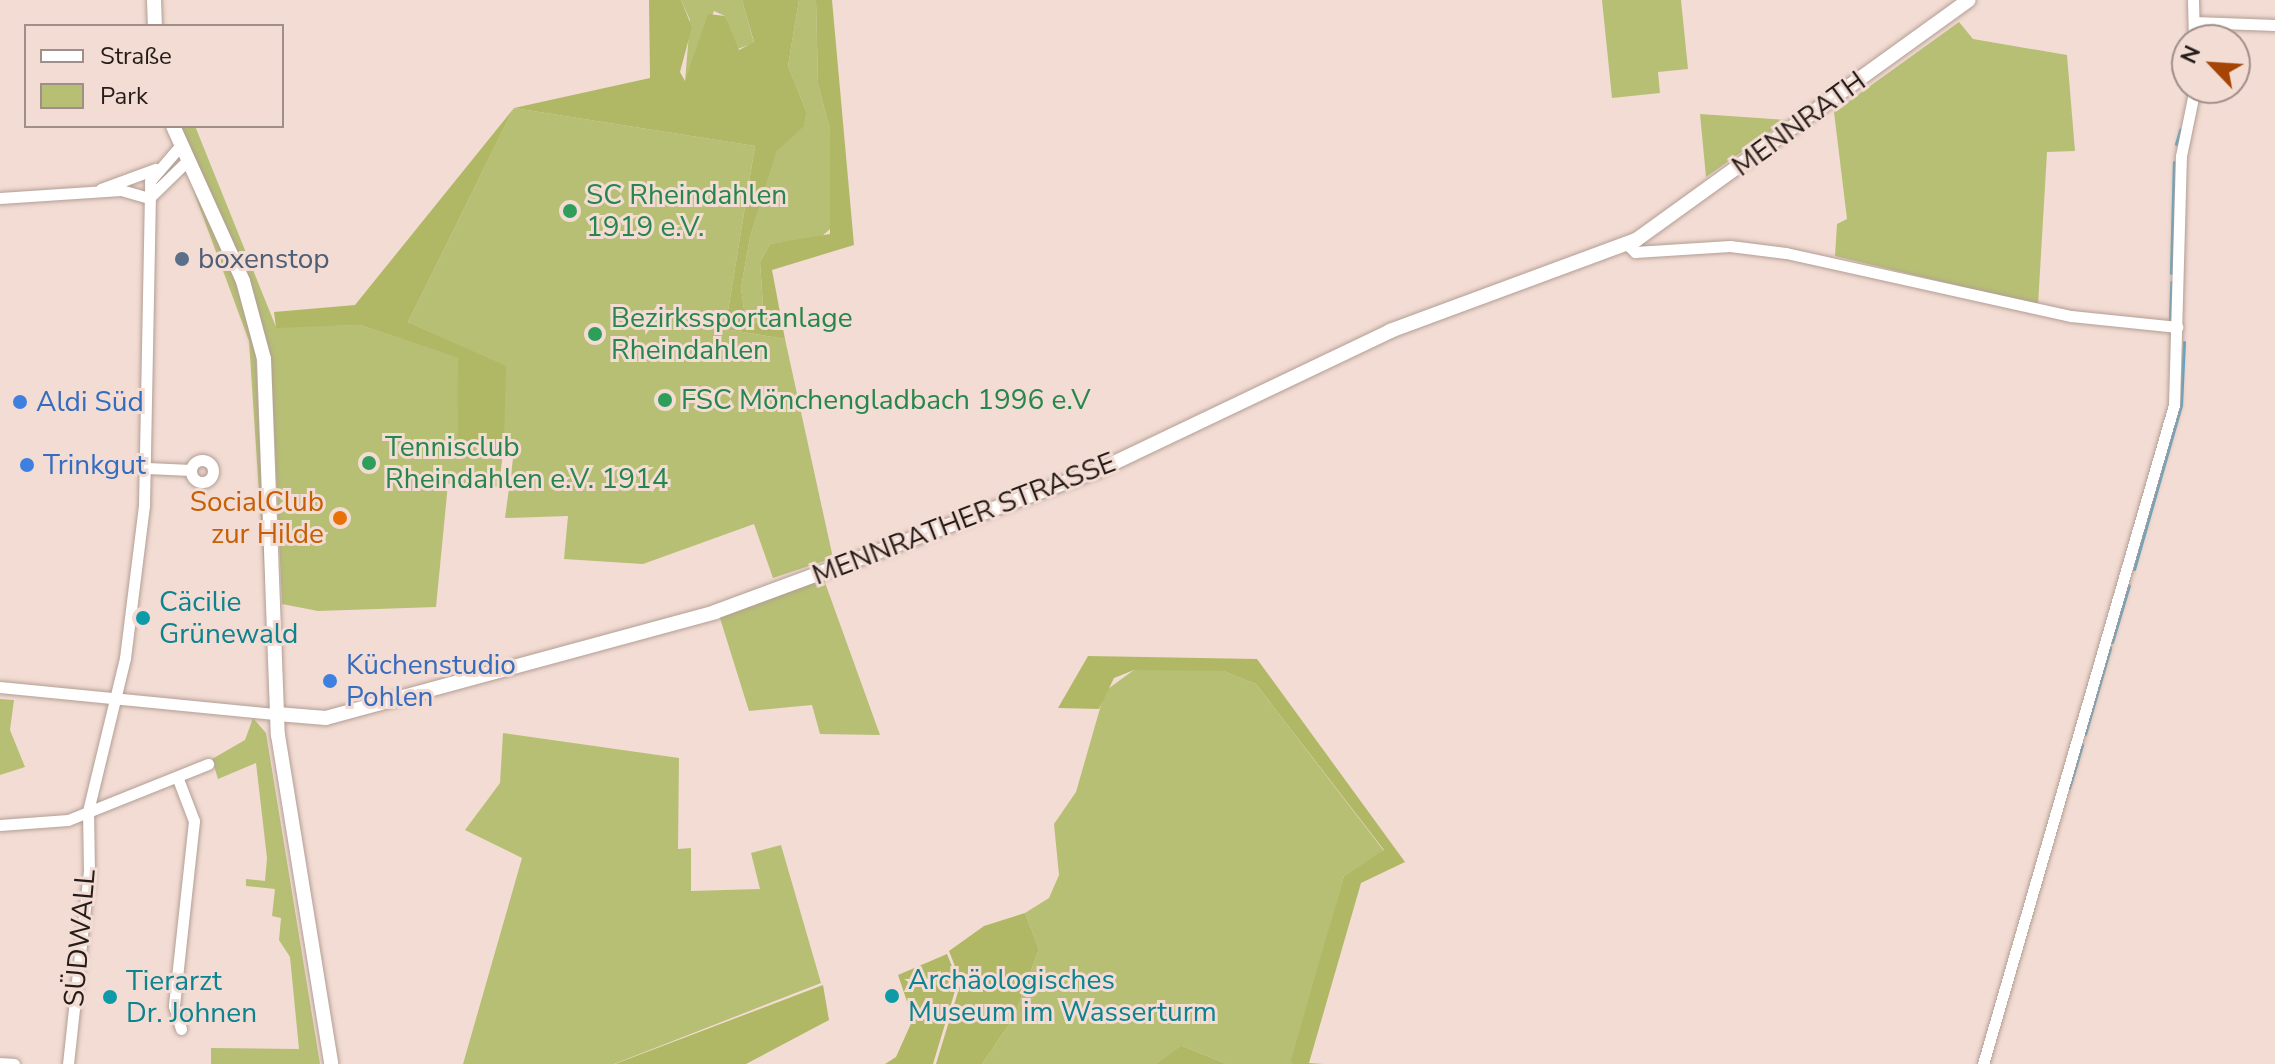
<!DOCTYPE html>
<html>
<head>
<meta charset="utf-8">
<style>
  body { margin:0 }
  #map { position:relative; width:2275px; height:1064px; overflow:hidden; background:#f3dcd3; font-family:"Nunito Sans",sans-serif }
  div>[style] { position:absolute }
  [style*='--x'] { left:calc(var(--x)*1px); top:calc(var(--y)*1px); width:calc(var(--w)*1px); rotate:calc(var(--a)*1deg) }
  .green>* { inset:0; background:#b7bf75 }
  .forest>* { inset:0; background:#b0b865 }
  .stream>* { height:3px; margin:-1.5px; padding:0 1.5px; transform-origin:1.5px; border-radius:1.5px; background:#48a5d0 }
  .roads { filter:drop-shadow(0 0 2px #b29e95) drop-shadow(0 0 2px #b29e95) }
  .minor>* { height:11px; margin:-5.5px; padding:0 5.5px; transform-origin:5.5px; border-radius:5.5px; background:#fff }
  .minor>.ring { margin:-5.5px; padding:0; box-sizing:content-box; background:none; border:11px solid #fff; border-radius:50% }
  .major>* { height:14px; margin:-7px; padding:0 7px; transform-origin:7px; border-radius:7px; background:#fff }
  .dots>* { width:22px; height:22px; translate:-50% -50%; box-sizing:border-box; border:4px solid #f3dcd3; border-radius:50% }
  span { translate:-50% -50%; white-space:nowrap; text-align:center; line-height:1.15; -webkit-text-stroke:6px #f3dcd3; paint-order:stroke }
  .street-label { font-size:28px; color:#241c19 }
  .leisure-label { font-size:28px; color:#27864d }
  .left { translate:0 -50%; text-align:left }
  .service-label { font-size:28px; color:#4e5e75 }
  .shop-label { font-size:28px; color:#366cbe }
  .food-label { font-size:28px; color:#c56008 }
  .right { translate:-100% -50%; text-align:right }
  .culture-label { font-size:28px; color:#0d838f }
  .legend { position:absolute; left:24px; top:24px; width:260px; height:104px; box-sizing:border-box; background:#f3dcd3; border:2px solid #a08f89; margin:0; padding:10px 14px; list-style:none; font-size:24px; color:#241c19 }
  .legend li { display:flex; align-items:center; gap:16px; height:40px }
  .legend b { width:40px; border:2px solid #a08f89 }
  .north { position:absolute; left:2171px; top:24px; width:80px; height:80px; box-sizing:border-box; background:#f3dcd3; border:2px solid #a08f89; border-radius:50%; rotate:295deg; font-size:22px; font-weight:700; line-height:32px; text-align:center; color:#241c19 }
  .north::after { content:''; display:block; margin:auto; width:28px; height:36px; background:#a64406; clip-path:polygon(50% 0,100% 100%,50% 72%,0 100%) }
</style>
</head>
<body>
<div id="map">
  <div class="green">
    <div style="clip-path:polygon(681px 0,742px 0,754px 43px,735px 50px,725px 16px,714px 11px,685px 82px,690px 20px)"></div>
    <div style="clip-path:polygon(799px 0,816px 0,818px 84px,830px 130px,830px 229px,821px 237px,770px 244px,760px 262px,764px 321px,746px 324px,741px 288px,750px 237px,777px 150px,804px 125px,807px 113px,788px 66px)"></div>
    <div style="clip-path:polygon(1602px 0,1681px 0,1688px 69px,1658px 72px,1660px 93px,1612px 98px)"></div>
    <div style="clip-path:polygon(1959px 22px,1973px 39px,2067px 55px,2075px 151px,2047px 152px,2038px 305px,1835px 256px,1837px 224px,1847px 219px,1834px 112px)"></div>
    <div style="clip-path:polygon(514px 108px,755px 146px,725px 329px,785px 339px,833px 558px,773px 578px,754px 524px,643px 564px,564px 559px,568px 516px,505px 518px,515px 444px,504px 443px,499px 487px,448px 484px,436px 607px,318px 611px,282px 604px,271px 360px,245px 269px,180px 126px,195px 126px,276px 327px,360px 325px,459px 358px,457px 442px,506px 367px,408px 322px)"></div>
    <div style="clip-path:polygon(1700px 114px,1787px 120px,1706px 177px)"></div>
    <div style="clip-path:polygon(192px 187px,234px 277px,256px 354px,266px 599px,249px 341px)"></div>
    <div style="clip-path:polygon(823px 577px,880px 735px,820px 734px,812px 705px,749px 711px,719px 615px)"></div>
    <div style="clip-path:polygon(1174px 668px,1223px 671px,1256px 684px,1384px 851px,1344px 876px,1292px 1064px,1227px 1064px,1182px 1046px,1156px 1064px,982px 1064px,1014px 1017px,1039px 949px,1025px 913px,1049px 898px,1059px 875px,1054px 824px,1076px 792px,1105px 691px,1134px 670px)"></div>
    <div style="clip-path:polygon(0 699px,14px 700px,10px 730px,25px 767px,0 775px)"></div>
    <div style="clip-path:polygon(253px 718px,266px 733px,320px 1064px,211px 1064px,211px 1048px,299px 1049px,290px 957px,279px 940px,281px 918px,272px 916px,275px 889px,246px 886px,246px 879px,265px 881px,267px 858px,256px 763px,218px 779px,212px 759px,245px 740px)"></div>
    <div style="clip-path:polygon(503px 733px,679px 758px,678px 849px,691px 848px,691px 891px,760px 889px,751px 853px,781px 845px,821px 983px,614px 1064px,463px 1064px,522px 858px,465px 830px,500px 783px)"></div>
  </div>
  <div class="forest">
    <div style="clip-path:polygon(649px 0,681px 0,692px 27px,680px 72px,685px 81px,708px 14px,725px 16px,739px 50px,754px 42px,742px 0,799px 0,788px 66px,807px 113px,804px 126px,777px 151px,750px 237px,741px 288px,746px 324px,764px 321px,760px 262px,770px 244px,830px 234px,830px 130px,818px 84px,816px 0,832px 0,854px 245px,772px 270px,785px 339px,725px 329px,755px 146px,514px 108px,408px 322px,506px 366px,504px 443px,457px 442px,458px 358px,360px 325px,276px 328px,274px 312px,355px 305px,514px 108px,650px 78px)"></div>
    <div style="clip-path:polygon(1088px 656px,1257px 659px,1405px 862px,1361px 883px,1309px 1063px,1323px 1064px,1292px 1064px,1291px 1060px,1344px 876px,1384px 850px,1256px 684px,1223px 671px,1134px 670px,1114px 678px,1099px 709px,1058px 708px)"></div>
    <div style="clip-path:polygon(1025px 913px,1039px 949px,1014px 1017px,982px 1064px,936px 1064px,961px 982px,949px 951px,984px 926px)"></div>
    <div style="clip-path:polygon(947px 954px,958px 981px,933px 1064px,885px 1064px,896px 1057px,913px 1019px,898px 975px)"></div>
    <div style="clip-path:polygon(823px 985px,829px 1020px,746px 1064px,615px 1064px)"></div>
    <div style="clip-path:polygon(1181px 1046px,1182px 1046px,1227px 1064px,1156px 1064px)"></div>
  </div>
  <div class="stream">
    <div style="--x:2176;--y:144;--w:15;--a:-74"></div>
    <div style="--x:2171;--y:273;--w:111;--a:-88.5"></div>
    <div style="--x:2170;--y:320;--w:38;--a:-88"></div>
    <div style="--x:2134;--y:569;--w:171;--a:-74"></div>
    <div style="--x:2181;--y:405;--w:63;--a:-87.3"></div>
    <div style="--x:2112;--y:642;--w:59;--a:-73.4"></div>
    <div style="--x:2085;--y:734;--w:90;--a:-73.8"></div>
    <div style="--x:2069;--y:788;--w:45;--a:-73.2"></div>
  </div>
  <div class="roads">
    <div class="minor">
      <div style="--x:2193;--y:0;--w:40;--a:88.6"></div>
      <div style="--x:2194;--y:22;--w:81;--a:2.1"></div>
      <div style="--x:101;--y:189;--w:58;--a:-20.3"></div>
      <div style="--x:0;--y:198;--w:121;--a:-3.8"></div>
      <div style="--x:121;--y:190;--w:29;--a:16"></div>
      <div style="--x:149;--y:198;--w:52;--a:-44.2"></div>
      <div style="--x:1626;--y:243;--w:13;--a:45"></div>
      <div style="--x:1635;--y:252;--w:95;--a:-3.6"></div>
      <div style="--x:1730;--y:246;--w:56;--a:7.1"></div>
      <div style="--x:1786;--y:253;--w:292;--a:12.5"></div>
      <div style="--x:2071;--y:316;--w:107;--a:5.9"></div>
      <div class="ring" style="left:191px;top:460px;width:11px;height:11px"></div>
      <div style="--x:147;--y:468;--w:44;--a:2.6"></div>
      <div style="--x:0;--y:687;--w:278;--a:5.6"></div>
      <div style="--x:178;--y:779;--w:45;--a:69.1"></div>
      <div style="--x:194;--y:821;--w:186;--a:96.2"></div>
      <div style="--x:174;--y:1006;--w:24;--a:73"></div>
      <div style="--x:0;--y:825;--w:68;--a:-4.2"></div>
      <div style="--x:68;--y:820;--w:151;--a:-21.8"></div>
      <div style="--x:0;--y:1063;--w:14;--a:4"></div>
      <div style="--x:68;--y:1064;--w:193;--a:-83.8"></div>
      <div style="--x:89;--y:872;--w:61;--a:-90.9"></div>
      <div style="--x:88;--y:811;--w:157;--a:-76.4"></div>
      <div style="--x:125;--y:658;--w:154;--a:-82.9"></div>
      <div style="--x:144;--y:505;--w:324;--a:-88.9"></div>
      <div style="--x:150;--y:181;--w:46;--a:-49.4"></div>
      <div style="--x:1983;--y:1064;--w:686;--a:-73.84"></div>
      <div style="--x:2174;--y:405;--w:249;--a:-88.4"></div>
      <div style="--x:2181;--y:156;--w:69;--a:-78.4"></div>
    </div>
    <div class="major">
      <div style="--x:154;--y:0;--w:26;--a:88"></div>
      <div style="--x:173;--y:126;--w:170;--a:65.7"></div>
      <div style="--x:243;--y:281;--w:81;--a:74.9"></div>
      <div style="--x:264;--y:359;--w:376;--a:87.9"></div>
      <div style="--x:278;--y:735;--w:333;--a:80.8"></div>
      <div style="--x:277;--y:714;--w:49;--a:4.7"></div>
      <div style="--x:326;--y:718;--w:403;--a:-15.2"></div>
      <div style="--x:715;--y:612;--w:407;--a:-20.3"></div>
      <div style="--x:1097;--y:471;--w:325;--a:-25.5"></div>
      <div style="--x:1390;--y:331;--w:262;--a:-20.3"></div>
      <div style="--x:1636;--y:240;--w:410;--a:-35.8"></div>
    </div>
  </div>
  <div class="dots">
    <div style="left:570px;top:211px;background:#2e9e5b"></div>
    <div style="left:182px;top:259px;background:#5c6f8a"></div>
    <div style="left:595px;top:334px;background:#2e9e5b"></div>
    <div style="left:665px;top:400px;background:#2e9e5b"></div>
    <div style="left:20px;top:402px;background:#3f7fe0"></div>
    <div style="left:369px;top:463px;background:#2e9e5b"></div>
    <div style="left:27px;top:465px;background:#3f7fe0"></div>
    <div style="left:340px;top:518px;background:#e8710a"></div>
    <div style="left:143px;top:618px;background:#0f9aa8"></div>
    <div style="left:330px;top:681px;background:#3f7fe0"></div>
    <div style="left:892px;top:996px;background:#0f9aa8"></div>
    <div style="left:110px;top:997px;background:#0f9aa8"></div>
  </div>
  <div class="street-label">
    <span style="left:1799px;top:124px;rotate:-36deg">MENNRATH</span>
    <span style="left:964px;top:519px;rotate:-21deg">MENNRATHER STRASSE</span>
    <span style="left:80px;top:938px;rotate:-85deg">SÜDWALL</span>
  </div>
  <div class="leisure-label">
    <span class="left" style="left:586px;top:211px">SC Rheindahlen<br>1919 e.V.</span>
    <span class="left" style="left:611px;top:334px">Bezirkssportanlage<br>Rheindahlen</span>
    <span class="left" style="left:681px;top:400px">FSC Mönchengladbach 1996 e.V</span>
    <span class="left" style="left:385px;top:463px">Tennisclub<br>Rheindahlen e.V. 1914</span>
  </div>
  <div class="service-label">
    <span class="left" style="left:198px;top:259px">boxenstop</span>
  </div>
  <div class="shop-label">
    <span class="left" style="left:36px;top:402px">Aldi Süd</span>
    <span class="left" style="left:43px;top:465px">Trinkgut</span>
    <span class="left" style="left:346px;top:681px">Küchenstudio<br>Pohlen</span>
  </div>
  <div class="food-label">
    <span class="right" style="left:324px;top:518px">SocialClub<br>zur Hilde</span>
  </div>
  <div class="culture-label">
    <span class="left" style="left:159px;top:618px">Cäcilie<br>Grünewald</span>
    <span class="left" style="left:908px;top:996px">Archäologisches<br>Museum im Wasserturm</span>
    <span class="left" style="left:126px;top:997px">Tierarzt<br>Dr. Johnen</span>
  </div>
  <ul class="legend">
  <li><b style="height:10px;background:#fff"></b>Straße</li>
  <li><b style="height:22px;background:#b7bf75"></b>Park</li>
  </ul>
  <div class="north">N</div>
</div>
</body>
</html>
